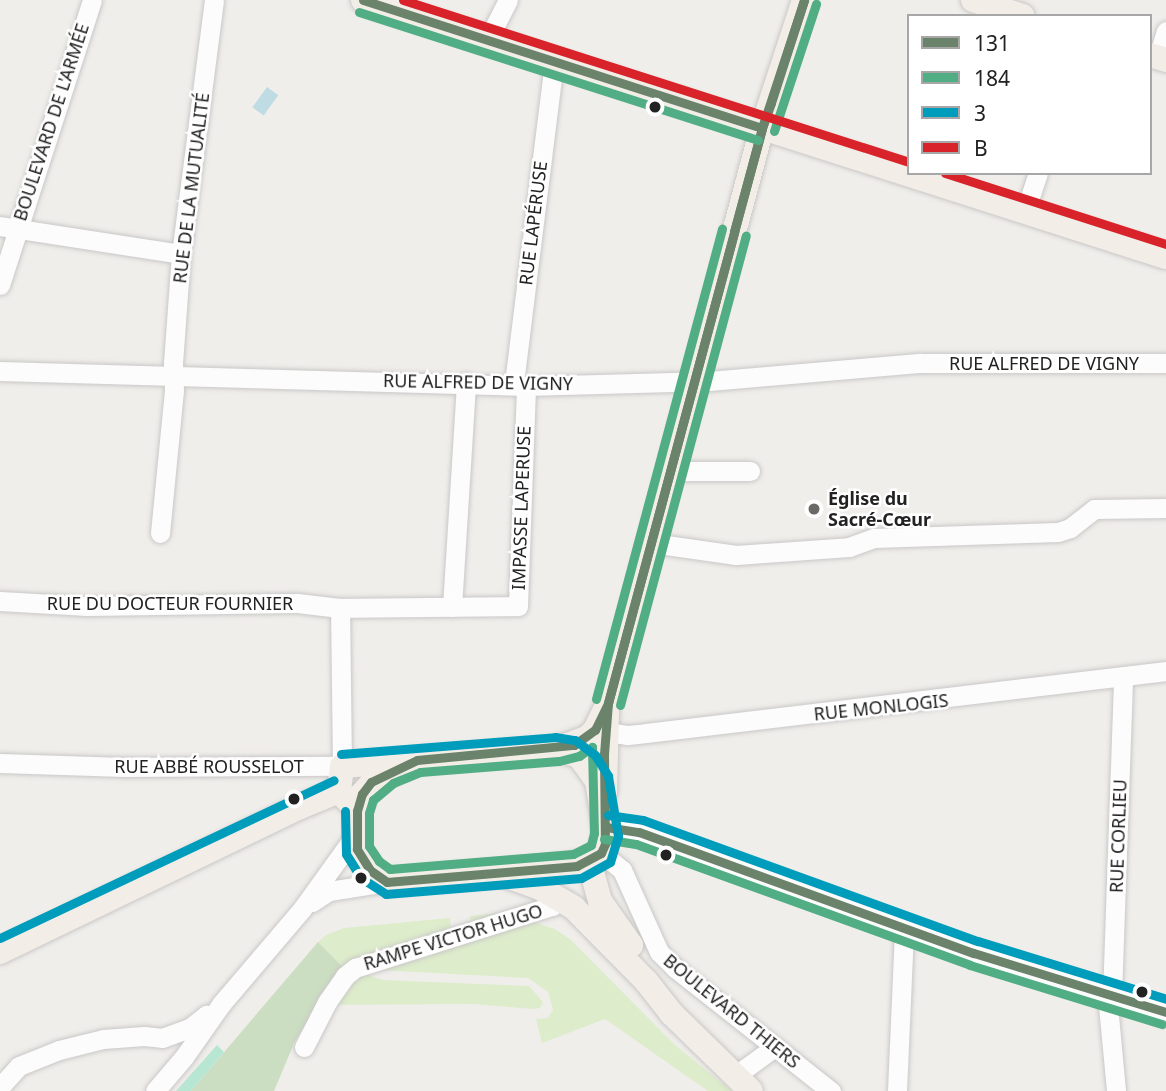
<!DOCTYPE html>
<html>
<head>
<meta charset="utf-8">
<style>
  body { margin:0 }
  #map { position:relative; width:1166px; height:1091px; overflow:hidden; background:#f0eeeb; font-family:"Noto Sans",sans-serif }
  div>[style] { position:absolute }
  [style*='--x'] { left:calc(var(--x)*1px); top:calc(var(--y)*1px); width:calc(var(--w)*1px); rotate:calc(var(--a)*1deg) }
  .grass>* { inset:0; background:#ddeccb }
  .forest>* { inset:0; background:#cbdec1 }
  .pitch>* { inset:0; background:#b7e6d2 }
  .water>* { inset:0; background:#bfdbe3; transform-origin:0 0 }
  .roads { filter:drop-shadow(0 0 2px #c9c8c7) drop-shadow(0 0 2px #c9c8c7) }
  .minor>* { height:19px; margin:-9.5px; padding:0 9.5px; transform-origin:9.5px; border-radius:9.5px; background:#fdfcfc }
  .major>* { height:24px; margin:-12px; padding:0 12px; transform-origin:12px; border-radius:12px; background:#f3ede7 }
  .bus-1>* { height:9px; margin:-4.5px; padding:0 4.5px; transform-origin:4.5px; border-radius:4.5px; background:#6b836b }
  .bus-2>* { height:9px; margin:-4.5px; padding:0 4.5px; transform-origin:4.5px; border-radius:4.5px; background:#51ad83 }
  .bus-3>* { height:9px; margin:-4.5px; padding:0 4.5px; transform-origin:4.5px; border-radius:4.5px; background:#009cbb }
  .bus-4>* { height:9px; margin:-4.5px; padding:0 4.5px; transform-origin:4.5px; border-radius:4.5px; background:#d8232a }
  .dots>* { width:19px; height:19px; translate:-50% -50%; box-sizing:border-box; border:4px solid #fff; border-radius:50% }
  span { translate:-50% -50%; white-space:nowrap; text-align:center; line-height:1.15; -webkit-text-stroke:5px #fff; paint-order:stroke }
  .street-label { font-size:18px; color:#222 }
  .poi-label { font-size:18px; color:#222; font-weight:700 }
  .left { translate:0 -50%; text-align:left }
  .legend { position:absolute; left:907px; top:14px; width:245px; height:161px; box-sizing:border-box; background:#fff; border:2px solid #a7a7a7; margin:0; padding:9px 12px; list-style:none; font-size:21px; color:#222 }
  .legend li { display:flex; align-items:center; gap:14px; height:35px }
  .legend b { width:35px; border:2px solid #a7a7a7 }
</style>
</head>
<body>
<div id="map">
  <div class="grass">
    <div style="clip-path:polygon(516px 911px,343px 967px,318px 942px,326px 935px,344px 928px,450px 918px,451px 928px,466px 927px,470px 923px,470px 916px)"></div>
    <div style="clip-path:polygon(530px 921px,555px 929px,571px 940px,676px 1046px,732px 1091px,708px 1091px,605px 1019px,542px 1043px,536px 1019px,548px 1018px,553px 1010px,548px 992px,528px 978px,378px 970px)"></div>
    <div style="clip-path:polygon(364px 974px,383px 980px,529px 986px,543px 1002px,540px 1008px,534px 1009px,472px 1004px,329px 1005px,346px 979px)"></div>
  </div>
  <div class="forest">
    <div style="clip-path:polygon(318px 942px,343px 967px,295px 1041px,274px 1091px,191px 1091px)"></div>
  </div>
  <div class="pitch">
    <div style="clip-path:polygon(217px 1045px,224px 1052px,191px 1091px,176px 1091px)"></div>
  </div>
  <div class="water">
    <div style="left:267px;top:87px;width:14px;height:25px;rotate:36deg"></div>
  </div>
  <div class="roads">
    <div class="minor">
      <div style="--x:487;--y:41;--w:46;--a:-62.9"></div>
      <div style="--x:1158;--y:57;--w:27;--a:-73"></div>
      <div style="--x:1025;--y:212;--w:41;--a:-71.6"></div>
      <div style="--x:0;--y:226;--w:183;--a:8.8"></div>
      <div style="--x:0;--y:285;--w:299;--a:-72.1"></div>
      <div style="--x:0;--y:371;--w:526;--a:1.63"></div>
      <div style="--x:526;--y:386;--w:183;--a:-1.6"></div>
      <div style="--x:709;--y:381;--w:213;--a:-4.9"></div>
      <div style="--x:921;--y:363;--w:245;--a:0"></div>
      <div style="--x:514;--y:383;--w:323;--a:-82.9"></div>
      <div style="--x:670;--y:471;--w:80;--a:0"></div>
      <div style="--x:160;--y:533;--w:143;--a:-84.4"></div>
      <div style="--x:174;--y:391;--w:28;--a:-92"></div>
      <div style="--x:173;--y:363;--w:109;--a:-85.8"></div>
      <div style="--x:181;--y:254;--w:256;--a:-82.6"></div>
      <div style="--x:652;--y:543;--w:85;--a:8.1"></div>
      <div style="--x:736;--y:555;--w:113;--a:-4"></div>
      <div style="--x:849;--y:547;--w:27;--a:-20"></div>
      <div style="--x:874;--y:538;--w:184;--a:-1.9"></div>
      <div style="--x:1058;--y:532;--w:13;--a:-18"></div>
      <div style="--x:1070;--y:528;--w:31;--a:-38"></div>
      <div style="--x:1094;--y:509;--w:72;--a:-0.8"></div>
      <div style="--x:0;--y:601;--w:87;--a:3.3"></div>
      <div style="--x:87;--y:606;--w:210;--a:-0.8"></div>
      <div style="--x:297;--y:603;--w:43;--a:6.6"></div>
      <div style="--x:452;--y:607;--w:225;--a:-86.4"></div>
      <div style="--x:595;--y:730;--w:33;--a:9"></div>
      <div style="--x:628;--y:735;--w:18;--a:-6"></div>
      <div style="--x:646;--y:733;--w:524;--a:-6.8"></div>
      <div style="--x:0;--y:763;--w:124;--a:1.8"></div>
      <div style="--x:124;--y:767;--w:218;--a:-0.3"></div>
      <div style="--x:342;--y:766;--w:158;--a:-90.7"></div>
      <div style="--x:340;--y:608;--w:178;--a:-0.6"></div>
      <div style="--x:518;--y:606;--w:220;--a:-87.9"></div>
      <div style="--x:606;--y:827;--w:33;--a:9"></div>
      <div style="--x:639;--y:832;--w:356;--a:19.9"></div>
      <div style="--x:974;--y:953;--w:201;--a:17.1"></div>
      <div style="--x:601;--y:853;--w:27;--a:39"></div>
      <div style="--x:622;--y:870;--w:90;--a:65.7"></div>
      <div style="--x:659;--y:952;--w:23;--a:45"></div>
      <div style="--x:675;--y:968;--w:199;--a:38.3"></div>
      <div style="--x:312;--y:902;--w:20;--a:-33"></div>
      <div style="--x:329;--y:891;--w:59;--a:-8.8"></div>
      <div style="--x:1107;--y:995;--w:96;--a:84.6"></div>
      <div style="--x:1112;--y:996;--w:320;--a:-88"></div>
      <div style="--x:304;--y:1047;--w:51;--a:-62.9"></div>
      <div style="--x:327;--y:1002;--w:32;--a:-55"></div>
      <div style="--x:345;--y:976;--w:13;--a:-39"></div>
      <div style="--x:355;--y:968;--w:207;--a:-17.5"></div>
      <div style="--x:552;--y:906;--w:11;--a:-41"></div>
      <div style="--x:743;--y:1070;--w:39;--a:-36"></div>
      <div style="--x:0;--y:1087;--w:28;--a:-48"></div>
      <div style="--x:19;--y:1066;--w:43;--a:-21.8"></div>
      <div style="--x:59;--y:1050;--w:45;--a:-14"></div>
      <div style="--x:103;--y:1039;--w:41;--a:-4.2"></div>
      <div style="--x:144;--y:1036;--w:18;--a:6"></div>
      <div style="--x:162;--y:1038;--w:30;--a:-20"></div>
      <div style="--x:190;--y:1028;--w:21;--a:-39"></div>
      <div style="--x:155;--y:1091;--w:45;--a:-49.5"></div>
      <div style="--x:184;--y:1057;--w:66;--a:-54.9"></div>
      <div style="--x:222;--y:1003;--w:123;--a:-49.6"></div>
      <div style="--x:302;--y:909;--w:92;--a:-54.2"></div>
      <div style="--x:897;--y:1091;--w:162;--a:-87.5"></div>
    </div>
    <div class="major">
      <div style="--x:363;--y:0;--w:843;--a:17.75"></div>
      <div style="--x:973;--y:0;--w:52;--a:17.7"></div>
      <div style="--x:1150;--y:55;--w:17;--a:17"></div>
      <div style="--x:556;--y:749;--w:33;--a:-20"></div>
      <div style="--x:587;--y:738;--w:11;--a:-45"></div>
      <div style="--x:595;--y:730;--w:30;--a:-64"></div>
      <div style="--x:608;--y:703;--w:595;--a:-75.01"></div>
      <div style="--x:762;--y:128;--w:135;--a:-71.8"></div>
      <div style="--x:556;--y:749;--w:24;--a:17"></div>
      <div style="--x:579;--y:756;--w:31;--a:54"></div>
      <div style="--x:597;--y:781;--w:55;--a:80.5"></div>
      <div style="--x:606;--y:835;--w:19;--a:106"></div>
      <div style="--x:601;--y:853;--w:14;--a:146"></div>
      <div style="--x:589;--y:861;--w:34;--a:168"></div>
      <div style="--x:556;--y:868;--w:170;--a:175.3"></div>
      <div style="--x:387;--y:882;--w:15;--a:-152"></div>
      <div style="--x:374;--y:875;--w:14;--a:-129"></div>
      <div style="--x:365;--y:864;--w:17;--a:-118"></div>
      <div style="--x:357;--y:849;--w:38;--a:-90"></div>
      <div style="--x:357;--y:811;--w:18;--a:-74"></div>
      <div style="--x:362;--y:794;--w:23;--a:-49"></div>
      <div style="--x:377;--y:777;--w:43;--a:-23"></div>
      <div style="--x:417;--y:760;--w:139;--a:-4.5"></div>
      <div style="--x:605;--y:792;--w:79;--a:-88.5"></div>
      <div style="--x:348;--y:801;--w:13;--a:-132"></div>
      <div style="--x:339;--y:791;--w:25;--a:-83"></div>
      <div style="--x:342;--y:766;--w:57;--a:-4"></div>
      <div style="--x:589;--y:861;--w:41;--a:74.6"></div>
      <div style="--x:600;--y:901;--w:54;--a:54.8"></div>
      <div style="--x:507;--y:876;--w:35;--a:20"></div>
      <div style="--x:540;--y:888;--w:39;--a:30"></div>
      <div style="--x:574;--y:908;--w:103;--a:45.4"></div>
      <div style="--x:646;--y:981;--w:42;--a:51.8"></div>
      <div style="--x:672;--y:1014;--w:110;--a:44.3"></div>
      <div style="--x:0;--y:952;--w:331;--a:-25.8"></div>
      <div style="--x:298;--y:808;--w:44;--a:-22.5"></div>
    </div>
  </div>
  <div class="bus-1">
    <div style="--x:363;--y:0;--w:419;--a:17.8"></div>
    <div style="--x:804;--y:0;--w:108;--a:107.8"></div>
    <div style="--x:771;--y:103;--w:27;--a:110"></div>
    <div style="--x:762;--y:128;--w:135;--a:-71.8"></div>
    <div style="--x:734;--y:232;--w:108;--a:-74.9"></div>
    <div style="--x:734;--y:232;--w:108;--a:-74.9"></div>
    <div style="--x:608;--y:703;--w:51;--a:94.5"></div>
    <div style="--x:604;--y:754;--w:90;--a:89.4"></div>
    <div style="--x:605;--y:844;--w:10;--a:114"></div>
    <div style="--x:601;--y:853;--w:27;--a:152"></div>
    <div style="--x:577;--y:866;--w:191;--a:175.2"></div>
    <div style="--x:387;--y:882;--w:21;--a:-145"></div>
    <div style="--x:370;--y:870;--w:25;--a:-122"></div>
    <div style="--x:357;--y:849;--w:38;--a:-90"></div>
    <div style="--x:357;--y:811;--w:18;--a:-74"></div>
    <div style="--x:362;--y:794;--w:15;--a:-53"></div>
    <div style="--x:371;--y:782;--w:51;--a:-25.6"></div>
    <div style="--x:417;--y:760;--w:158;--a:-5.5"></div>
    <div style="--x:574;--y:745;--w:26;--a:-36"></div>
    <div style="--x:595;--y:730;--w:30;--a:-64"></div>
    <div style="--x:608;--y:703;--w:488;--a:-75"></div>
    <div style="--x:608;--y:703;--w:488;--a:-75"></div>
    <div style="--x:606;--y:827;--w:33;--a:9"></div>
    <div style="--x:639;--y:832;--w:356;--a:19.9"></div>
    <div style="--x:974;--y:953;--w:201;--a:17.1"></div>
  </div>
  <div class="bus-2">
    <div style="--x:359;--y:12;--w:419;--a:17.8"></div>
    <div style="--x:774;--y:131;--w:134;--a:-71.7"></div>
    <div style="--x:596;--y:699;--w:487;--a:-75"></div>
    <div style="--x:620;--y:705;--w:486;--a:-75"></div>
    <div style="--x:592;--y:747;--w:86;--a:88.7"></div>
    <div style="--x:594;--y:833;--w:12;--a:104"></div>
    <div style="--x:591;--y:845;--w:20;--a:153"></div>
    <div style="--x:573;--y:854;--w:184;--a:175.3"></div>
    <div style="--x:390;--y:869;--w:14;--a:-144"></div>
    <div style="--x:379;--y:861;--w:18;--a:-124"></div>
    <div style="--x:369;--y:846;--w:33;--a:-90"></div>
    <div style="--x:369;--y:813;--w:14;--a:-73"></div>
    <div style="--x:373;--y:800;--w:26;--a:-40"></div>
    <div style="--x:393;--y:783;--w:29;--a:-22"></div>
    <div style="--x:420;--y:772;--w:139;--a:-4.5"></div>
    <div style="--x:559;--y:761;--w:21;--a:-14"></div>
    <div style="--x:579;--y:756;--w:16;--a:-35"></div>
    <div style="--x:604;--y:839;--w:32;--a:9"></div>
    <div style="--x:636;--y:844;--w:355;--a:19.9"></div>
    <div style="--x:970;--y:965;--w:201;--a:17.1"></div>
  </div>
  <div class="bus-3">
    <div style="--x:341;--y:754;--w:215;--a:-4.5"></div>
    <div style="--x:555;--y:737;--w:20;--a:9"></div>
    <div style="--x:575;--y:740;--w:25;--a:37"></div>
    <div style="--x:595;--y:755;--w:25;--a:58"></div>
    <div style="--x:608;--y:776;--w:61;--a:80.5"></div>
    <div style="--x:618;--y:836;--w:27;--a:107"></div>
    <div style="--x:610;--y:862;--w:33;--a:151"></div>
    <div style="--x:581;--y:878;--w:196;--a:175.3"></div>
    <div style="--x:386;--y:894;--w:30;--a:-147"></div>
    <div style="--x:361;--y:878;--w:28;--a:-122"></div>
    <div style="--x:346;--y:854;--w:43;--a:-91.3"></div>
    <div style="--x:608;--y:815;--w:35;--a:8"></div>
    <div style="--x:643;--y:820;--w:356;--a:19.9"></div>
    <div style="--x:978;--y:941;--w:197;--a:17.1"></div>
    <div style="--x:0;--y:938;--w:369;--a:-25.3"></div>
  </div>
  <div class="bus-4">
    <div style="--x:403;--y:0;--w:531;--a:17.75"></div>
    <div style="--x:945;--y:173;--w:232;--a:17.8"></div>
  </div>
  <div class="dots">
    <div style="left:655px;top:107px;background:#222"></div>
    <div style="left:814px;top:509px;background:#6a6968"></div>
    <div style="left:294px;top:799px;background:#222"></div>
    <div style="left:666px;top:855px;background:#222"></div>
    <div style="left:361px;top:878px;background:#222"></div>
    <div style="left:1142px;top:992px;background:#222"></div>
  </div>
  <div class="street-label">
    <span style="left:51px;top:122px;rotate:-72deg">BOULEVARD DE L'ARMÉE</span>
    <span style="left:191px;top:188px;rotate:-83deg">RUE DE LA MUTUALITÉ</span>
    <span style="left:533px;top:223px;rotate:-83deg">RUE LAPÉRUSE</span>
    <span style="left:1044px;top:363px">RUE ALFRED DE VIGNY</span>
    <span style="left:478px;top:382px;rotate:1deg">RUE ALFRED DE VIGNY</span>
    <span style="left:521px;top:508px;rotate:-88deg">IMPASSE LAPERUSE</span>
    <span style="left:170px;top:603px">RUE DU DOCTEUR FOURNIER</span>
    <span style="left:881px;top:707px;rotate:-6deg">RUE MONLOGIS</span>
    <span style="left:209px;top:766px">RUE ABBÉ ROUSSELOT</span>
    <span style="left:1118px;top:836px;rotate:-88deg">RUE CORLIEU</span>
    <span style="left:453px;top:937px;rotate:-17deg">RAMPE VICTOR HUGO</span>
    <span style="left:732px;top:1011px;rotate:39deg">BOULEVARD THIERS</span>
  </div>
  <div class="poi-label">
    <span class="left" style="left:828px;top:509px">Église du<br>Sacré-Cœur</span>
  </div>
  <ul class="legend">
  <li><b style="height:9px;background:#6b836b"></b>131</li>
  <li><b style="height:9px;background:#51ad83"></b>184</li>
  <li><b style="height:9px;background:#009cbb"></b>3</li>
  <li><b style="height:9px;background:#d8232a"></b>B</li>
  </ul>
</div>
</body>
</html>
